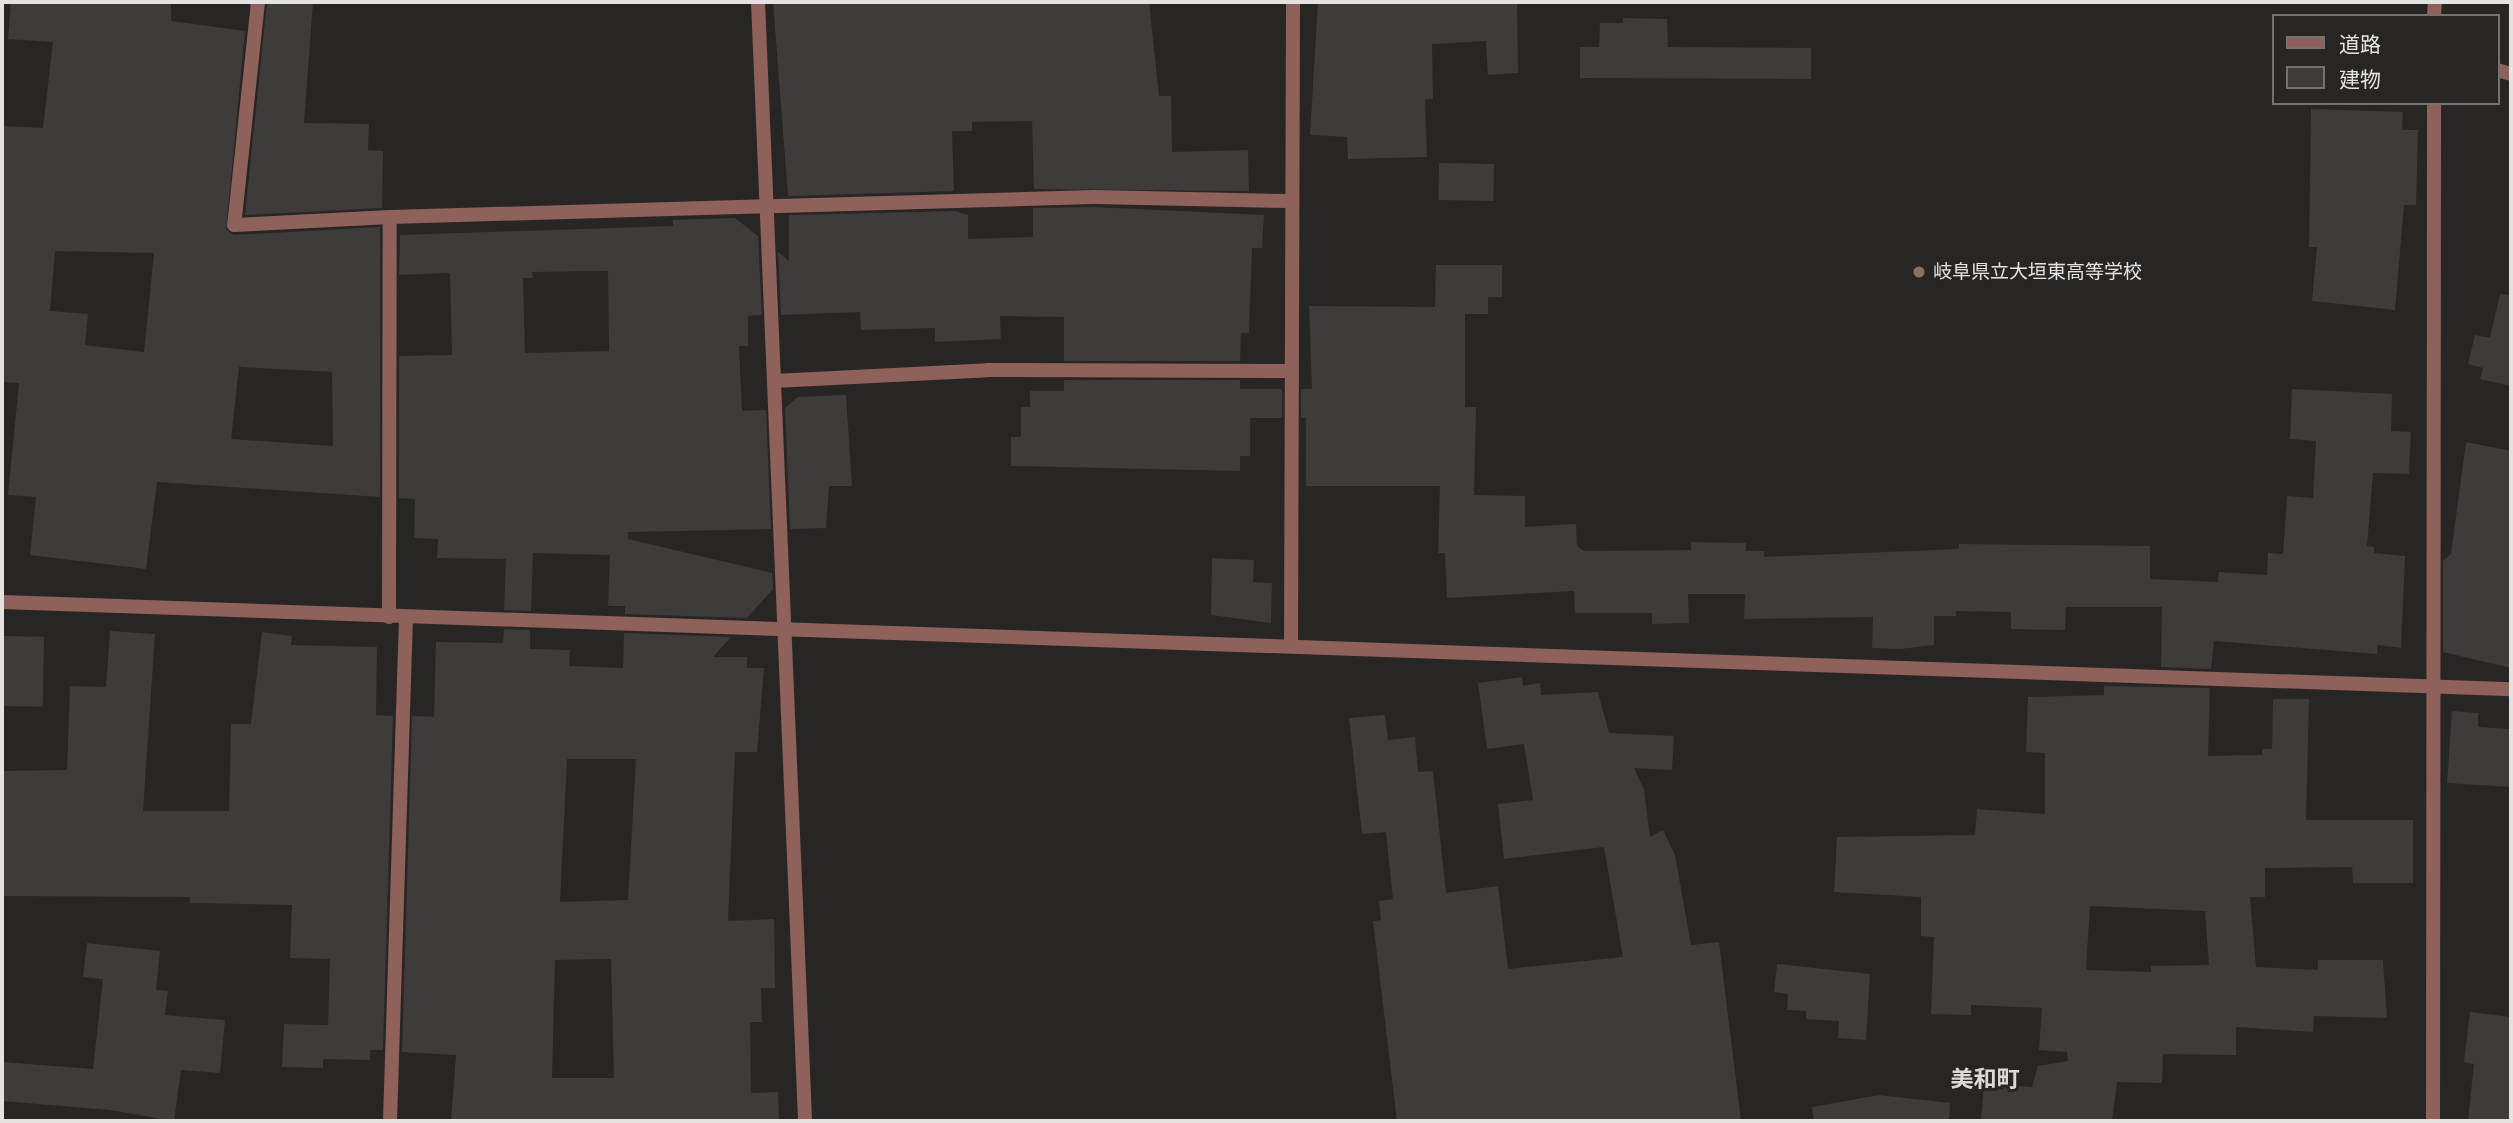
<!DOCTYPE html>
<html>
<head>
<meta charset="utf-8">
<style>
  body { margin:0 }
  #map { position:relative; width:2513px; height:1123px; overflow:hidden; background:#282624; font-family:"Open Sans","Noto Sans JP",sans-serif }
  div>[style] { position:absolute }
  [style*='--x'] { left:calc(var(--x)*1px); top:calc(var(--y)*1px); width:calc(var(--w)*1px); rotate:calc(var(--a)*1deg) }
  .building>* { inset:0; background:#3e3b3a; transform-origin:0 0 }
  .minor>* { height:14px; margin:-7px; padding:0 7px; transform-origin:7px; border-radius:7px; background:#8e615a }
  .dots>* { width:19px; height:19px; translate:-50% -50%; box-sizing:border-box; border:4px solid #282624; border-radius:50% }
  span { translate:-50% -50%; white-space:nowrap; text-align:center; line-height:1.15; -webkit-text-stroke:6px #282624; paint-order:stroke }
  .poi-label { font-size:19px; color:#e5e3e2 }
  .left { translate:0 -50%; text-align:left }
  .quarter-label { font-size:23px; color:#ddd9d8; font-weight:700 }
  .frame { position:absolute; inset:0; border:4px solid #e5e3e2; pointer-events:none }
  .legend { position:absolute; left:2272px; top:14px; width:228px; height:91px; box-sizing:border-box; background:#282624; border:2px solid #747270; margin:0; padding:9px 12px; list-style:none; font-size:21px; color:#e5e3e2 }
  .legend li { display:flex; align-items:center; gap:14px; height:35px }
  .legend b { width:35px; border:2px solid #747270 }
</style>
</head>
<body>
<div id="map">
  <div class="building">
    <div style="clip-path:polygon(evenodd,11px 2px,171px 2px,171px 21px,245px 31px,226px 230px,234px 235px,380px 227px,380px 497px,157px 482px,146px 569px,30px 555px,36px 497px,8px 495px,19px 383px,2px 382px,2px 126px,43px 128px,53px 42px,8px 39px,11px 2px,55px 251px,154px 253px,144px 352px,85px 345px,88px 314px,50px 311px,55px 251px,11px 2px,239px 367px,332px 372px,333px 446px,231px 439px,239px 367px)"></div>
    <div style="clip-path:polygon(267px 2px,313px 2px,304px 123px,369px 124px,368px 150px,383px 151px,382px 208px,245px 215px)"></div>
    <div style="clip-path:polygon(773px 2px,1149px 2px,1159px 96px,1171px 96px,1172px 152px,1248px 150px,1249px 191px,1034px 189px,1032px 121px,972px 122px,972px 131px,952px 131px,954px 191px,788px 196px)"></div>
    <div style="clip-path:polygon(1318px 2px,1517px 2px,1518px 73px,1488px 75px,1486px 41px,1432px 44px,1433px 99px,1425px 99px,1427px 157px,1348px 159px,1347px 137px,1310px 135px)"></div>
    <div style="clip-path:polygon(1623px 18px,1667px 19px,1668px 47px,1811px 48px,1811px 79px,1580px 78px,1580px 47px,1599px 47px,1600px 23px,1623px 23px)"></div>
    <div style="clip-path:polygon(2311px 109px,2403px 112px,2402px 130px,2418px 130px,2416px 205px,2404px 205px,2395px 310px,2312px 301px,2317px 247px,2309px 247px)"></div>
    <div style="left:1439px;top:163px;width:55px;height:37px;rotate:1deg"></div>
    <div style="clip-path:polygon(1094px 207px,1264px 215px,1262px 248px,1252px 248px,1249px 333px,1241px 333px,1240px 361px,1064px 361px,1064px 317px,1000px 316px,1001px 339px,935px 342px,935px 328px,861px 330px,860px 312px,781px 315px,778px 252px,789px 261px,789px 215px,955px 211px,968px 215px,968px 239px,1033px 237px,1033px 208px)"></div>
    <div style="clip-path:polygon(evenodd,735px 218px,758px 236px,762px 315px,748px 316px,748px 346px,739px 346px,742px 411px,766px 410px,771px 529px,628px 532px,628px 539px,772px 573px,773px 589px,747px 618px,625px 614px,625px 606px,608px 606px,610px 555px,533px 553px,531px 611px,504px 610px,506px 559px,437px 558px,438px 539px,414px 538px,415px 499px,399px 498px,399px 356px,452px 355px,450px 273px,399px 275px,400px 235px,673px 226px,673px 220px,735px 218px,608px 271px,609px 351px,525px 353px,523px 278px,533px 278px,532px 272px,608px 271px)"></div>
    <div style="clip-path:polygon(1436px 265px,1502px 265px,1502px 297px,1488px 297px,1488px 314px,1465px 314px,1465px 407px,1476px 407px,1474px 495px,1525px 496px,1525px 527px,1576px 524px,1577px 546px,1584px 551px,1691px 550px,1691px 542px,1746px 543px,1746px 551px,1764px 551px,1764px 557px,1959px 549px,1959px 544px,2150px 546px,2150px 579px,2218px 582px,2219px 572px,2267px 575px,2268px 553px,2283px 554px,2287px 496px,2313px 498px,2316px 441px,2290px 439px,2292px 389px,2392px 394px,2391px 431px,2411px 432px,2409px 474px,2373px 473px,2367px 546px,2374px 547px,2374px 553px,2405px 556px,2401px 648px,2378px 645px,2377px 654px,2214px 641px,2211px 669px,2161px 667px,2162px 607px,2066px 607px,2065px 630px,2011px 629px,2011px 612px,1956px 611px,1956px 616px,1934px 616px,1934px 645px,1900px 649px,1872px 648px,1873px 617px,1744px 619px,1745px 594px,1688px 594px,1689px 623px,1652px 624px,1652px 613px,1575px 613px,1574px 591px,1447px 598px,1445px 553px,1438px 553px,1440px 486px,1306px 486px,1306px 418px,1301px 418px,1301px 389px,1312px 389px,1309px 306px,1435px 307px)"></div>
    <div style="clip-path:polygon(2500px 294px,2511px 295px,2511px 386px,2480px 379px,2483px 368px,2468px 364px,2475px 335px,2490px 338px)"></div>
    <div style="clip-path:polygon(1064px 380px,1240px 380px,1240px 389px,1282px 389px,1282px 418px,1250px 418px,1250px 456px,1240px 456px,1240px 471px,1011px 466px,1011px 437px,1021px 437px,1021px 407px,1030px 407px,1030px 391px,1064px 391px)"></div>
    <div style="clip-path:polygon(846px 395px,852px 486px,829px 486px,826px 528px,790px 529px,785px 408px,798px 397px)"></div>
    <div style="clip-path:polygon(2466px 442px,2511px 451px,2511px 668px,2443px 652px,2443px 561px,2451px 554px)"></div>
    <div style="clip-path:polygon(1212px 558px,1254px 560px,1253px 582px,1272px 583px,1271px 623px,1211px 615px)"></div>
    <div style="clip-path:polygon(evenodd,504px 629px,530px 630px,530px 649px,570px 650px,569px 666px,623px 668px,624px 633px,731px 637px,713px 657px,747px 657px,747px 668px,764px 668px,757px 752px,735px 752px,728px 921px,774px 919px,775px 988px,761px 988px,762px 1022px,750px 1022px,751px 1093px,778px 1092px,779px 1121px,451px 1121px,456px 1055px,402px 1052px,412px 716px,434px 717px,436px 642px,503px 643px,504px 629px,567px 759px,636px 759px,628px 900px,560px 902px,567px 759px,504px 629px,611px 959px,614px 1078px,552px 1078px,555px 960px,611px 959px)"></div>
    <div style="clip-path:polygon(110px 631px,155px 634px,143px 811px,229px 811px,231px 724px,251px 724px,262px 632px,292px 636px,291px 645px,377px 647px,376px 715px,393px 716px,383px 1050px,370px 1050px,370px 1060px,323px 1059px,323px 1068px,282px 1067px,284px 1024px,328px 1025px,330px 959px,290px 958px,292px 905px,190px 903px,190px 897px,2px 896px,2px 771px,67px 770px,70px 686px,106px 687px)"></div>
    <div style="left:2px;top:636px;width:42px;height:70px;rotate:1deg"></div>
    <div style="clip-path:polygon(1522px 677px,1523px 686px,1540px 683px,1541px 695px,1598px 692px,1609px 733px,1674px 736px,1672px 770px,1634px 768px,1644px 790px,1650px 837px,1663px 830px,1675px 855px,1691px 945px,1719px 942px,1741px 1121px,1397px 1121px,1373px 921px,1381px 920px,1379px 901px,1393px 899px,1386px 832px,1362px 834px,1349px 718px,1385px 715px,1388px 740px,1415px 737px,1418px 772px,1433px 771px,1446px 893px,1498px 886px,1508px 969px,1623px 957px,1604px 847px,1504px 859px,1498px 804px,1533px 800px,1524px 744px,1487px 749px,1478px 683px)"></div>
    <div style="clip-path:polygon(evenodd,2104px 686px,2210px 688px,2208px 756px,2262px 755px,2262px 749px,2272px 749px,2273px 699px,2309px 699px,2306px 820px,2413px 820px,2413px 883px,2353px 883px,2352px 867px,2265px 868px,2265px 897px,2250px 897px,2256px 967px,2318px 970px,2318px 960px,2383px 960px,2387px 1018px,2314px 1016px,2313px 1032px,2236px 1027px,2236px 1055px,2163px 1054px,2162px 1083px,2117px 1082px,2112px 1121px,1981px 1121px,1984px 1083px,2032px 1087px,2038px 1066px,2068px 1061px,2067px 1052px,2039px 1050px,2042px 1008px,1971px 1005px,1971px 1015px,1931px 1014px,1934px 937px,1921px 936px,1921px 897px,1834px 892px,1837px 837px,1975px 835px,1977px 809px,2045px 814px,2045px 753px,2026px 752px,2028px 697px,2104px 695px,2104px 686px,2090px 906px,2205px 911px,2209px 965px,2151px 966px,2151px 972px,2086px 970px,2090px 906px)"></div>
    <div style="clip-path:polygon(2452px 711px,2478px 713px,2478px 727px,2511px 729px,2511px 787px,2447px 783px)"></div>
    <div style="clip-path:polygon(87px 943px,160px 951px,156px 990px,168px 991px,165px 1015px,225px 1020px,220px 1073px,181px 1070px,174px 1121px,110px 1110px,2px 1101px,2px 1062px,93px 1069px,103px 979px,83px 977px)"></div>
    <div style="clip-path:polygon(1777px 964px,1870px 974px,1866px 1040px,1838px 1038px,1839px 1021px,1806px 1019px,1806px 1011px,1787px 1010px,1788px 994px,1774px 992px)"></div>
    <div style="clip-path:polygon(2470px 1012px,2511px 1017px,2511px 1121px,2468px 1121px,2474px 1064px,2464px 1062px)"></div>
    <div style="clip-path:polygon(1879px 1095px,1950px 1103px,1949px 1121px,1814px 1121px,1812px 1107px)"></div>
  </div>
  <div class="minor">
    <div style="--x:258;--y:2;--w:224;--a:96.1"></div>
    <div style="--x:234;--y:225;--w:156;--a:-2.9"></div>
    <div style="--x:758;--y:2;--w:1120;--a:87.59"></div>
    <div style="--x:2434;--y:16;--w:14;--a:-86"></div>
    <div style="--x:2497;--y:70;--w:15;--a:16"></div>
    <div style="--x:774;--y:381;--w:214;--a:-2.9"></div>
    <div style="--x:988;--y:370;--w:300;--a:0.2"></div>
    <div style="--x:2;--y:602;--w:2511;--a:1.99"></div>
    <div style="--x:389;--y:617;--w:400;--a:-89.9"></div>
    <div style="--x:390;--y:217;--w:704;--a:-1.63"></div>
    <div style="--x:1094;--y:197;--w:196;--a:1.2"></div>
    <div style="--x:1291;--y:646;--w:644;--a:-89.82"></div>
    <div style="--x:390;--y:1121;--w:504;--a:-88.18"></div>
    <div style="--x:2433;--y:1121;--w:1018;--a:-89.94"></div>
  </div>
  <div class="dots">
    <div style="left:1919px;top:272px;background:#8d6e63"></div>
  </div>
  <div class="poi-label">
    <span class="left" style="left:1933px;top:272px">岐阜県立大垣東高等学校</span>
  </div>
  <div class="quarter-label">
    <span style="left:1985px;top:1078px">美和町</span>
  </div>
  <div class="frame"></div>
  <ul class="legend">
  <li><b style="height:9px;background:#8e615a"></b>道路</li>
  <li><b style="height:19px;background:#3e3b3a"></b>建物</li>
  </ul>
</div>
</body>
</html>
